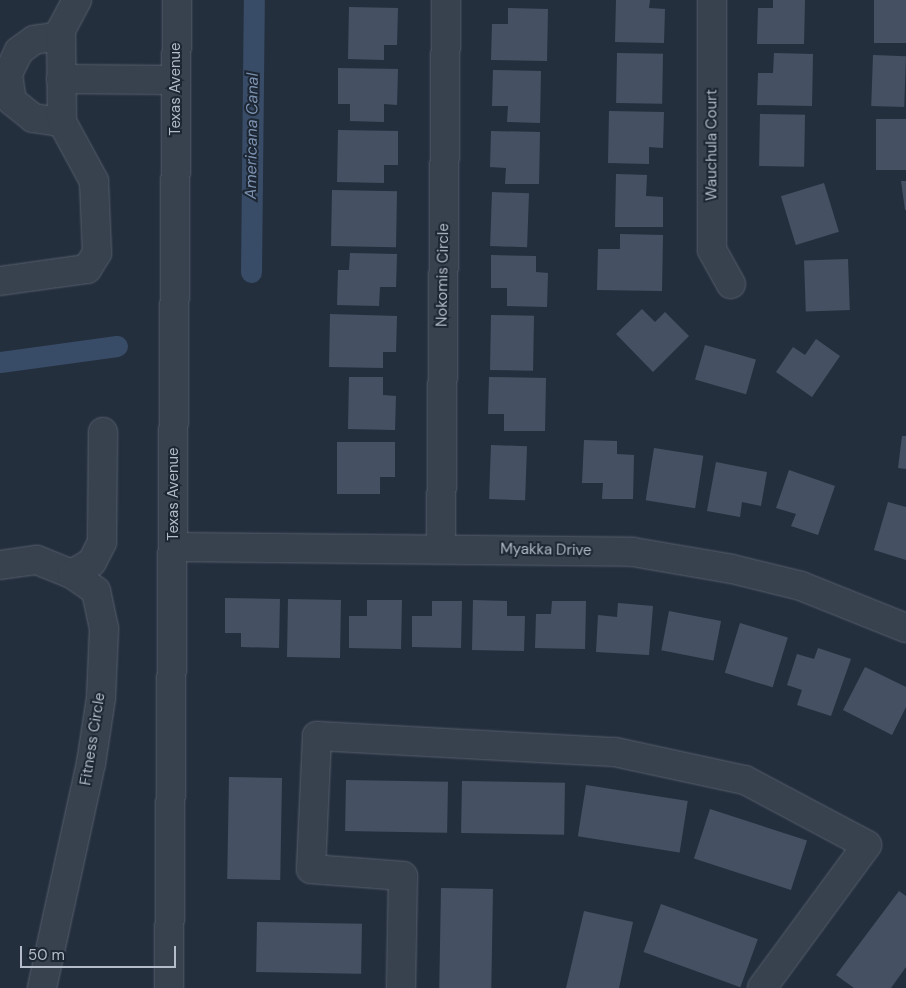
<!DOCTYPE html>
<html>
<head>
<meta charset="utf-8">
<style>
  body { margin:0 }
  #map { position:relative; width:906px; height:988px; overflow:hidden; background:#242f3e; font-family:"DM Sans",sans-serif }
  div>[style] { position:absolute }
  [style*='--x'] { left:calc(var(--x)*1px); top:calc(var(--y)*1px); width:calc(var(--w)*1px); rotate:calc(var(--a)*1deg) }
  .canal>* { height:21px; margin:-10.5px; padding:0 10.5px; transform-origin:10.5px; border-radius:10.5px; background:#394c67 }
  .building>* { inset:0; background:#455162; transform-origin:0 0 }
  .roads { filter:drop-shadow(0 0 1px #565f6c) drop-shadow(0 0 1px #565f6c) }
  .minor>* { height:28px; margin:-14px; padding:0 14px; transform-origin:14px; border-radius:14px; background:#38414e }
  span { translate:-50% -50%; white-space:nowrap; text-align:center; line-height:1.15; -webkit-text-stroke:4px #1d2633; paint-order:stroke }
  .street-label { font-size:15px; color:#b4bcc9 }
  .water-label { font-size:16px; color:#7c92b1; font-style:italic }
  .scale { position:absolute; left:20px; top:946px; width:156px; height:22px; box-sizing:border-box; border:2px solid #b4bcc9; border-top:0; padding-left:6px; font-size:15px; line-height:18px; white-space:nowrap; color:#b4bcc9; -webkit-text-stroke:4px #1d2633; paint-order:stroke }
</style>
</head>
<body>
<div id="map">
  <div class="canal">
    <div style="--x:251;--y:272;--w:272;--a:-89.4"></div>
    <div style="--x:0;--y:362;--w:118;--a:-7.8"></div>
  </div>
  <div class="building">
    <div style="clip-path:polygon(616px 0,650px 0,649px 8px,665px 9px,664px 43px,615px 42px)"></div>
    <div style="clip-path:polygon(773px 0,805px 0,804px 44px,757px 44px,758px 8px,773px 8px)"></div>
    <div style="left:874px;top:0;width:32px;height:43px"></div>
    <div style="clip-path:polygon(349px 7px,398px 8px,397px 45px,384px 45px,384px 60px,348px 59px)"></div>
    <div style="clip-path:polygon(508px 8px,548px 9px,547px 61px,491px 60px,492px 24px,508px 24px)"></div>
    <div style="left:617px;top:53px;width:46px;height:50px;rotate:1deg"></div>
    <div style="clip-path:polygon(774px 53px,813px 54px,812px 106px,757px 105px,758px 73px,773px 73px)"></div>
    <div style="left:873px;top:55px;width:33px;height:51px;rotate:2deg"></div>
    <div style="clip-path:polygon(338px 68px,398px 69px,397px 105px,384px 104px,384px 122px,350px 121px,350px 104px,338px 104px)"></div>
    <div style="clip-path:polygon(493px 70px,541px 71px,540px 123px,507px 122px,508px 106px,492px 106px)"></div>
    <div style="clip-path:polygon(609px 111px,664px 112px,663px 148px,649px 147px,649px 164px,608px 163px)"></div>
    <div style="left:760px;top:114px;width:45px;height:52px;rotate:1deg"></div>
    <div style="left:906px;top:119px;width:51px;height:30px;rotate:90deg"></div>
    <div style="clip-path:polygon(338px 130px,398px 131px,398px 165px,384px 165px,384px 183px,337px 182px)"></div>
    <div style="clip-path:polygon(491px 131px,540px 132px,539px 184px,505px 184px,506px 168px,490px 167px)"></div>
    <div style="clip-path:polygon(616px 174px,647px 175px,646px 196px,663px 197px,663px 227px,615px 227px)"></div>
    <div style="clip-path:polygon(901px 181px,906px 181px,906px 210px,905px 210px)"></div>
    <div style="left:824px;top:183px;width:51px;height:45px;rotate:73deg"></div>
    <div style="left:332px;top:190px;width:65px;height:56px;rotate:1deg"></div>
    <div style="left:492px;top:192px;width:37px;height:54px;rotate:2deg"></div>
    <div style="clip-path:polygon(620px 234px,663px 235px,662px 291px,597px 290px,598px 249px,620px 249px)"></div>
    <div style="clip-path:polygon(350px 253px,397px 254px,396px 287px,380px 287px,379px 306px,337px 305px,338px 270px,349px 270px)"></div>
    <div style="clip-path:polygon(491px 255px,536px 256px,536px 272px,548px 273px,547px 307px,507px 306px,507px 288px,491px 288px)"></div>
    <div style="left:848px;top:259px;width:51px;height:44px;rotate:88deg"></div>
    <div style="clip-path:polygon(642px 309px,655px 322px,665px 312px,689px 336px,653px 372px,616px 334px)"></div>
    <div style="clip-path:polygon(330px 314px,397px 316px,396px 352px,383px 352px,383px 368px,329px 367px)"></div>
    <div style="left:491px;top:315px;width:43px;height:55px;rotate:1deg"></div>
    <div style="clip-path:polygon(816px 339px,840px 356px,812px 397px,776px 372px,793px 347px,805px 355px)"></div>
    <div style="left:705px;top:345px;width:53px;height:36px;rotate:16deg"></div>
    <div style="clip-path:polygon(349px 377px,383px 377px,383px 395px,396px 396px,395px 430px,348px 429px)"></div>
    <div style="clip-path:polygon(489px 377px,546px 378px,545px 431px,504px 431px,504px 414px,488px 414px)"></div>
    <div style="clip-path:polygon(902px 436px,906px 436px,906px 469px,898px 468px)"></div>
    <div style="clip-path:polygon(584px 440px,617px 441px,617px 454px,634px 455px,633px 499px,602px 499px,603px 483px,582px 483px)"></div>
    <div style="clip-path:polygon(337px 442px,395px 442px,395px 477px,380px 477px,380px 494px,337px 494px)"></div>
    <div style="left:491px;top:445px;width:36px;height:54px;rotate:2deg"></div>
    <div style="left:654px;top:448px;width:50px;height:53px;rotate:9deg"></div>
    <div style="clip-path:polygon(716px 462px,767px 472px,761px 506px,742px 502px,740px 517px,707px 511px)"></div>
    <div style="clip-path:polygon(789px 470px,835px 486px,818px 535px,791px 526px,796px 514px,776px 508px)"></div>
    <div style="clip-path:polygon(888px 502px,906px 507px,906px 560px,874px 550px)"></div>
    <div style="clip-path:polygon(225px 598px,280px 599px,279px 648px,241px 647px,241px 633px,225px 633px)"></div>
    <div style="left:288px;top:599px;width:53px;height:58px;rotate:1deg"></div>
    <div style="clip-path:polygon(367px 600px,402px 600px,401px 649px,349px 648px,349px 616px,367px 616px)"></div>
    <div style="clip-path:polygon(473px 600px,507px 601px,507px 616px,525px 616px,524px 651px,472px 650px)"></div>
    <div style="clip-path:polygon(432px 601px,462px 601px,461px 648px,412px 647px,412px 616px,432px 616px)"></div>
    <div style="clip-path:polygon(552px 601px,586px 601px,585px 649px,535px 648px,536px 614px,551px 614px)"></div>
    <div style="clip-path:polygon(618px 603px,653px 606px,649px 655px,596px 652px,598px 615px,617px 617px)"></div>
    <div style="left:669px;top:611px;width:53px;height:40px;rotate:11deg"></div>
    <div style="left:740px;top:623px;width:50px;height:52px;rotate:17deg"></div>
    <div style="clip-path:polygon(818px 648px,851px 659px,831px 716px,797px 705px,802px 690px,787px 685px,797px 654px,814px 659px)"></div>
    <div style="clip-path:polygon(865px 667px,906px 687px,906px 707px,892px 735px,843px 710px)"></div>
    <div style="left:229px;top:777px;width:53px;height:102px;rotate:1deg"></div>
    <div style="left:346px;top:780px;width:102px;height:51px;rotate:1deg"></div>
    <div style="left:462px;top:781px;width:103px;height:52px;rotate:1deg"></div>
    <div style="left:586px;top:785px;width:103px;height:52px;rotate:9deg"></div>
    <div style="left:710px;top:809px;width:102px;height:52px;rotate:18deg"></div>
    <div style="left:441px;top:888px;width:52px;height:100px;rotate:1deg"></div>
    <div style="clip-path:polygon(899px 891px,906px 896px,906px 967px,891px 988px,854px 988px,836px 975px)"></div>
    <div style="left:661px;top:904px;width:103px;height:51px;rotate:20deg"></div>
    <div style="clip-path:polygon(584px 911px,633px 922px,619px 988px,566px 988px)"></div>
    <div style="left:257px;top:922px;width:105px;height:50px;rotate:1deg"></div>
  </div>
  <div class="roads">
    <div class="minor">
      <div style="--x:712;--y:0;--w:250;--a:90"></div>
      <div style="--x:712;--y:250;--w:39;--a:61"></div>
      <div style="--x:61;--y:36;--w:27;--a:172"></div>
      <div style="--x:34;--y:40;--w:19;--a:144"></div>
      <div style="--x:19;--y:51;--w:25;--a:116"></div>
      <div style="--x:8;--y:74;--w:27;--a:82"></div>
      <div style="--x:12;--y:101;--w:27;--a:39"></div>
      <div style="--x:33;--y:118;--w:29;--a:8"></div>
      <div style="--x:61;--y:79;--w:114;--a:0.5"></div>
      <div style="--x:0;--y:281;--w:88;--a:-7.9"></div>
      <div style="--x:87;--y:269;--w:19;--a:-58"></div>
      <div style="--x:97;--y:253;--w:72;--a:-92.4"></div>
      <div style="--x:94;--y:181;--w:67;--a:-118.5"></div>
      <div style="--x:62;--y:122;--w:92;--a:-90.6"></div>
      <div style="--x:61;--y:30;--w:34;--a:-62"></div>
      <div style="--x:174;--y:547;--w:459;--a:0.6"></div>
      <div style="--x:633;--y:552;--w:100;--a:9.7"></div>
      <div style="--x:732;--y:569;--w:71;--a:13.8"></div>
      <div style="--x:801;--y:586;--w:113;--a:21.8"></div>
      <div style="--x:441;--y:549;--w:549;--a:-89.48"></div>
      <div style="--x:0;--y:565;--w:37;--a:-8"></div>
      <div style="--x:37;--y:560;--w:38;--a:22"></div>
      <div style="--x:72;--y:574;--w:29;--a:35"></div>
      <div style="--x:96;--y:591;--w:39;--a:78"></div>
      <div style="--x:104;--y:629;--w:69;--a:92.5"></div>
      <div style="--x:101;--y:698;--w:66;--a:98.7"></div>
      <div style="--x:91;--y:763;--w:230;--a:102.3"></div>
      <div style="--x:72;--y:574;--w:23;--a:-31"></div>
      <div style="--x:92;--y:562;--w:22;--a:-63"></div>
      <div style="--x:102;--y:542;--w:110;--a:-89.5"></div>
      <div style="--x:169;--y:988;--w:988;--a:-89.54"></div>
      <div style="--x:401;--y:988;--w:112;--a:-89"></div>
      <div style="--x:403;--y:876;--w:92;--a:-175.6"></div>
      <div style="--x:311;--y:869;--w:133;--a:-87.4"></div>
      <div style="--x:317;--y:736;--w:298;--a:3.1"></div>
      <div style="--x:615;--y:752;--w:133;--a:12.2"></div>
      <div style="--x:745;--y:780;--w:138;--a:28"></div>
      <div style="--x:867;--y:845;--w:177;--a:126.3"></div>
    </div>
  </div>
  <div class="street-label">
    <span style="left:176px;top:89px;rotate:-90deg">Texas Avenue</span>
    <span style="left:712px;top:145px;rotate:-90deg">Wauchula Court</span>
    <span style="left:443px;top:275px;rotate:-89deg">Nokomis Circle</span>
    <span style="left:174px;top:494px;rotate:-90deg">Texas Avenue</span>
    <span style="left:546px;top:550px;rotate:1deg">Myakka Drive</span>
    <span style="left:93px;top:739px;rotate:-81deg">Fitness Circle</span>
  </div>
  <div class="water-label">
    <span style="left:252px;top:136px;rotate:-89deg">Americana Canal</span>
  </div>
  <div class="scale">50 m</div>
</div>
</body>
</html>
